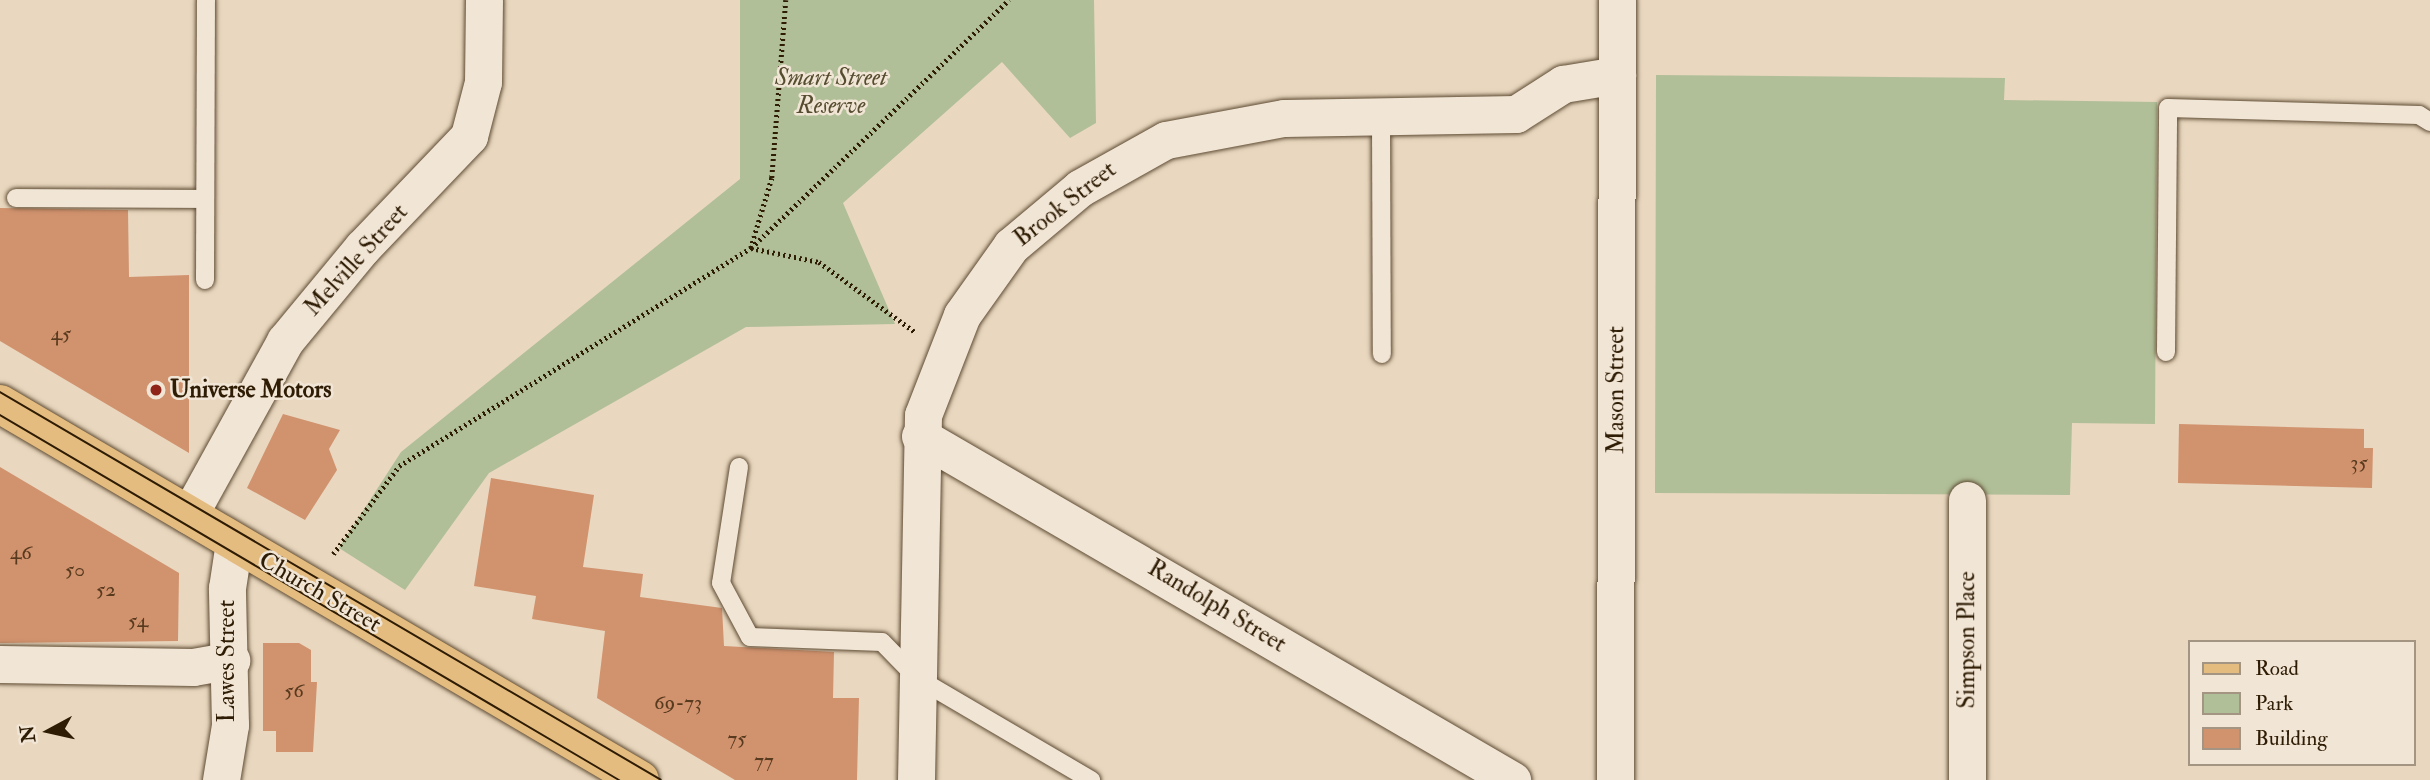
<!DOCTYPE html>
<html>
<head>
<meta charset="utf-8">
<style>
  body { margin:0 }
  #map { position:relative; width:2430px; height:780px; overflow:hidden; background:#e9d7bf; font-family:"IM FELL Double Pica",serif }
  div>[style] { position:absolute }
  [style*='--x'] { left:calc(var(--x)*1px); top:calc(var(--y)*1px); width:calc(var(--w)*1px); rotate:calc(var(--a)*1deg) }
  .green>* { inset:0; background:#b0bf97 }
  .building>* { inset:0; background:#d1926e }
  .path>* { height:4.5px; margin-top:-2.25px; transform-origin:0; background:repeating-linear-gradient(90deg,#2f1c04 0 2px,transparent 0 5.5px) }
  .roads { filter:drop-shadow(0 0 2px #5e4b33) drop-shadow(0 0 2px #5e4b33) }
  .service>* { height:18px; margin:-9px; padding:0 9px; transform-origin:9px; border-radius:9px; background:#f1e5d5 }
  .minor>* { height:37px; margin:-18.5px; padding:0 18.5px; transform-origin:18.5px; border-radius:18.5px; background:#f1e5d5 }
  .primary>* { height:38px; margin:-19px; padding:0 19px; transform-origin:19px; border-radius:19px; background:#e4bc80 }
  .tram>* { height:2px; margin:-1px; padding:0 1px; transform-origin:1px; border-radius:1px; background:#2f1c04 }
  .dots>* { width:19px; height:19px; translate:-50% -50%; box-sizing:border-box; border:4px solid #f1e5d5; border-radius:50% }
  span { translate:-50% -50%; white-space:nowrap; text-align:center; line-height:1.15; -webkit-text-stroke:5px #f1e5d5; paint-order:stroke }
  .number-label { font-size:21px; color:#583a1e }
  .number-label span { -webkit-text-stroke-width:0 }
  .park-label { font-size:24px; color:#564d30; font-style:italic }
  .street-label { font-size:24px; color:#2f1c04 }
  .poi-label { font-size:24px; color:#2f1c04; font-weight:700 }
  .left { translate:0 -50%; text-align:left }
  .legend { position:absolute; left:2188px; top:640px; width:228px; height:126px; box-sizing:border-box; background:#f1e5d5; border:2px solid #a39581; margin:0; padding:9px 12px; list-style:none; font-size:21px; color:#2f1c04 }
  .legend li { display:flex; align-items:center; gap:14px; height:35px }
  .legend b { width:35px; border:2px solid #a39581 }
  .north { position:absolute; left:14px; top:696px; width:70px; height:70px; -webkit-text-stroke:5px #f1e5d5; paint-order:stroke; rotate:262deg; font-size:19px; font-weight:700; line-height:28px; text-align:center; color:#2f1c04 }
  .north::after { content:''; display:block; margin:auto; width:24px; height:32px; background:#2f1c04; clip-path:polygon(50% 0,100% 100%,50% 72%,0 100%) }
</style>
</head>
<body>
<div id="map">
  <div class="green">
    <div style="clip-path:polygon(740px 0,1094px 0,1096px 123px,1070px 138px,1002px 62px,843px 203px,895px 324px,746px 327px,489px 473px,405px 590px,339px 548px,401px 452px,740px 179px)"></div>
    <div style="clip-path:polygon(1656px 75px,2005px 78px,2004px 100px,2157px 102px,2155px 424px,2072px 423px,2070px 495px,1655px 493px)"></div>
  </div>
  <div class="building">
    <div style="clip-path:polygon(0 208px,128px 210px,129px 277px,189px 275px,189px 453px,0 341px)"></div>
    <div style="clip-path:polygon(283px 414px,340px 430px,329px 449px,337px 470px,305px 520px,247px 488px)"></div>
    <div style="clip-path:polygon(2179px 424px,2364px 429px,2364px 448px,2373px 448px,2372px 488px,2178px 483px)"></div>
    <div style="clip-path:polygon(0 467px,179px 573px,178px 641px,0 643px)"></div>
    <div style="clip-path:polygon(491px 478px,594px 495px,583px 567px,643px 574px,640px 597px,722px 608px,724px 646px,834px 652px,833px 698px,859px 698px,857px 780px,735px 780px,597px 698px,605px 631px,532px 619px,536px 596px,474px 586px)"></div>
    <div style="clip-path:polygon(263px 643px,299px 643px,311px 650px,311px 682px,317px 682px,313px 752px,276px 752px,276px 731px,263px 731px)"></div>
  </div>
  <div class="path">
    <div style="--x:786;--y:0;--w:179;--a:94.5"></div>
    <div style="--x:772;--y:178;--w:73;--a:106.7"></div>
    <div style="--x:751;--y:248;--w:69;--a:11.6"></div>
    <div style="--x:819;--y:262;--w:119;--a:36.1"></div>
    <div style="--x:333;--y:554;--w:110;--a:-53.1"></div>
    <div style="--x:399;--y:466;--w:414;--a:-31.8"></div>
    <div style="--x:751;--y:248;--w:358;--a:-43.9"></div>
  </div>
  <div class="roads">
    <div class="service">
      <div style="--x:1381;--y:118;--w:236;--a:89.8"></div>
      <div style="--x:16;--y:198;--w:189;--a:0.3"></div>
      <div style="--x:205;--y:280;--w:280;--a:-89.8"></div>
      <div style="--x:2166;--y:352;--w:244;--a:-89.5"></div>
      <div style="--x:2168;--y:108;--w:251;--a:1.6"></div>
      <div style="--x:2419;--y:115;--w:13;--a:32"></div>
      <div style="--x:739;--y:467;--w:117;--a:98.8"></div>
      <div style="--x:721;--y:583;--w:61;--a:61.8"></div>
      <div style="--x:750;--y:637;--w:132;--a:2.2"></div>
      <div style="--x:882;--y:642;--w:50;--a:45.8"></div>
      <div style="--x:917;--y:678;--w:202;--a:30.4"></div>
    </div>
    <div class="minor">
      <div style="--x:920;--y:436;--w:685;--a:30.16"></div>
      <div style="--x:189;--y:515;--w:199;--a:-61.1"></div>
      <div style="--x:285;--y:341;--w:121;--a:-50.4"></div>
      <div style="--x:362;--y:248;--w:155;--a:-46.3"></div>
      <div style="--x:469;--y:136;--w:56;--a:-75.5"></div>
      <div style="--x:483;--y:82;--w:82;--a:-89.3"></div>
      <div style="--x:0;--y:664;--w:193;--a:0.9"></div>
      <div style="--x:193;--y:667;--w:39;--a:-10"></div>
      <div style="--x:221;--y:780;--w:56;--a:-80.7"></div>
      <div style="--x:230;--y:725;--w:137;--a:-91.3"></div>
      <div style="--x:227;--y:588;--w:47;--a:-81.3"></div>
      <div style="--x:916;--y:780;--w:365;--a:-88.9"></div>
      <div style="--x:923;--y:415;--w:107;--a:-68.7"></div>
      <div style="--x:962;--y:315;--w:85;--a:-54.6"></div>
      <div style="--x:1011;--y:246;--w:90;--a:-40"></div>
      <div style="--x:1080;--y:188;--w:98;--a:-29.2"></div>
      <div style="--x:1166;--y:140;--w:120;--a:-10.6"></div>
      <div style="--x:1284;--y:118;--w:232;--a:-1"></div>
      <div style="--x:1516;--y:114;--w:56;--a:-32.6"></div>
      <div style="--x:1563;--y:84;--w:55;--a:-9.5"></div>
      <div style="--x:1615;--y:780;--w:780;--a:-89.85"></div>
      <div style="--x:1967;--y:780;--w:280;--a:-90"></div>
    </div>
    <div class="primary">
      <div style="--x:0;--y:404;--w:742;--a:30.43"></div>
    </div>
  </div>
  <div class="tram">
    <div style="--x:0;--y:392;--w:766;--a:30.41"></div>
    <div style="--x:0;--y:415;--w:719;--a:30.53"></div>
  </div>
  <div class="dots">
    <div style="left:156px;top:390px;background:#8f2418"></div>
  </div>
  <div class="number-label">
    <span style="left:61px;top:334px">45</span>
    <span style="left:2359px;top:463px">35</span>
    <span style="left:21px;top:553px">46</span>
    <span style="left:75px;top:570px">50</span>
    <span style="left:106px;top:590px">52</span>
    <span style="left:138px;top:621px">54</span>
    <span style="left:294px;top:691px">56</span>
    <span style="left:678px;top:703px">69-73</span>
    <span style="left:737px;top:739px">75</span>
    <span style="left:764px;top:761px">77</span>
  </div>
  <div class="park-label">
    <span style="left:831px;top:92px">Smart Street<br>Reserve</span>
  </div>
  <div class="street-label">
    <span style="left:1065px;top:204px;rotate:-38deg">Brook Street</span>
    <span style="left:356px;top:260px;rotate:-48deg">Melville Street</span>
    <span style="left:1616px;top:390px;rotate:-90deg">Mason Street</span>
    <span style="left:320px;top:592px;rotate:30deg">Church Street</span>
    <span style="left:1217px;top:606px;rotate:31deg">Randolph Street</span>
    <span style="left:1967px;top:640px;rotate:-90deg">Simpson Place</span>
    <span style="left:227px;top:661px;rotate:-90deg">Lawes Street</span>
  </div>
  <div class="poi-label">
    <span class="left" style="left:170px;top:390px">Universe Motors</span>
  </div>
  <ul class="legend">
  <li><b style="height:9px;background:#e4bc80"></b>Road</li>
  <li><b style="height:19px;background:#b0bf97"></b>Park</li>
  <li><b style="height:19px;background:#d1926e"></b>Building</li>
  </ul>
  <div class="north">N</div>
</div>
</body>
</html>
